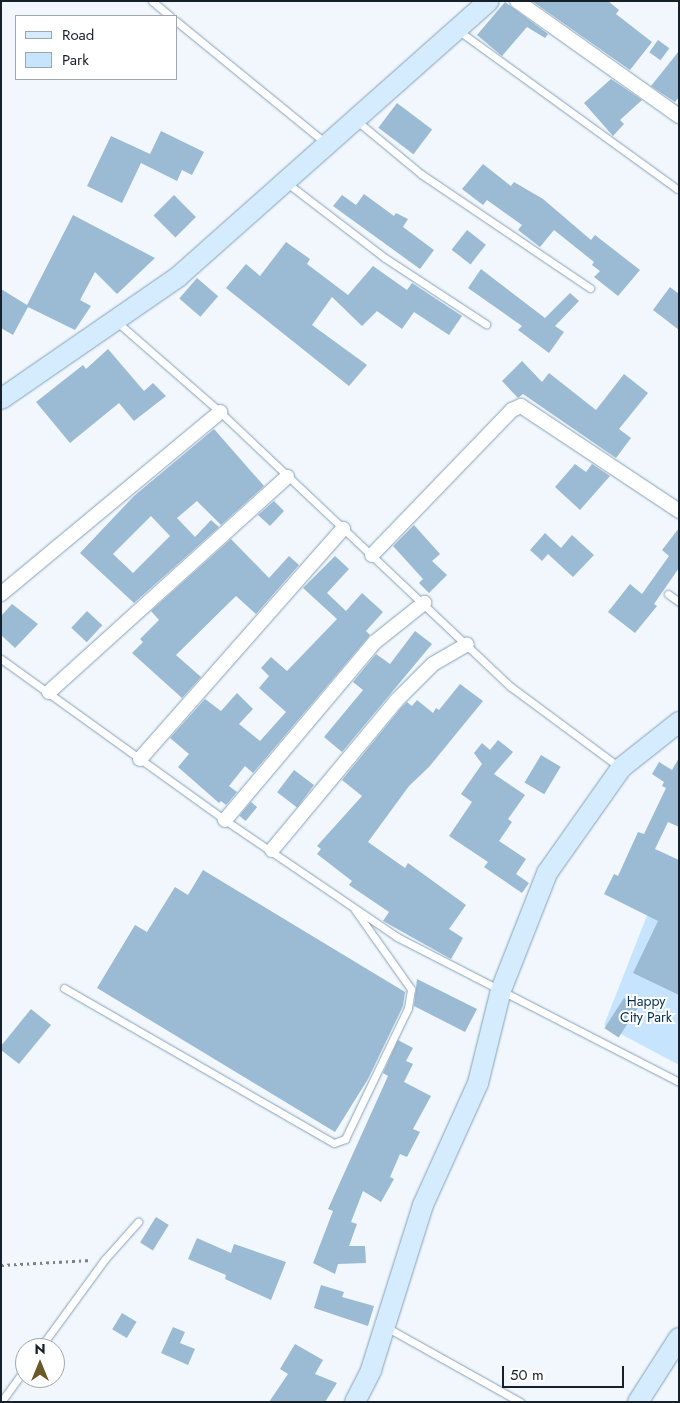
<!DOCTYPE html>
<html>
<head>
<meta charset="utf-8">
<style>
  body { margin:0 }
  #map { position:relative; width:680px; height:1403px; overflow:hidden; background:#f1f7fc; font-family:Jost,sans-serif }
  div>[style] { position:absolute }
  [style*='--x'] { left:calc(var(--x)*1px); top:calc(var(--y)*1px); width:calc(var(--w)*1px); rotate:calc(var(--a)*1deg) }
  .green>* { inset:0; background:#c6e4fd }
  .building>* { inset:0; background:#9bbad3; transform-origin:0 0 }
  .path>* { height:3px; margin-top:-1.5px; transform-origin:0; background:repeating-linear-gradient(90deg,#798289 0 2.5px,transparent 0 6.5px) }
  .roads { filter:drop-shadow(0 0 1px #83a1ba) drop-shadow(0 0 1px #83a1ba) }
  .lane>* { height:7px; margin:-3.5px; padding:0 3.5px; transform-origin:3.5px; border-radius:3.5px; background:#fff }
  .street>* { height:14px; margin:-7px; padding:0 7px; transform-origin:7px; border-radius:7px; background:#fff }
  .secondary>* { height:20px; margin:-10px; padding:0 10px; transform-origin:10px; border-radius:10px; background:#d5ecfe }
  span { translate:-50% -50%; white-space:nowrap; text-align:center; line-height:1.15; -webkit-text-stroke:4px #fff; paint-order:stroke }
  .park-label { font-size:14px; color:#00304e }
  .frame { position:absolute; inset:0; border:2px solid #15202a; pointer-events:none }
  .legend { position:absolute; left:15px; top:15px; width:162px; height:65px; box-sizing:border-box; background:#fff; border:1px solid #a1a6aa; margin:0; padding:6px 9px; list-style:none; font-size:15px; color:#15202a }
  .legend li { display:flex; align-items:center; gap:10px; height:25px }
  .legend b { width:25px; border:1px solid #a1a6aa }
  .north { position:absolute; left:15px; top:1338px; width:50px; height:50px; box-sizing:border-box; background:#fff; border:1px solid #a1a6aa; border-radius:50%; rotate:0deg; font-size:14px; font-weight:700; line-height:20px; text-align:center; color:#15202a }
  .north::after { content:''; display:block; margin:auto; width:18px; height:22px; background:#695a28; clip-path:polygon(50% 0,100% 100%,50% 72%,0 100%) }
  .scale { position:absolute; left:502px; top:1366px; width:122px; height:22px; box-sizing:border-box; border:2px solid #15202a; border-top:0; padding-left:6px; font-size:15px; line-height:18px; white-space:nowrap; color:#15202a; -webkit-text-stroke:4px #fff; paint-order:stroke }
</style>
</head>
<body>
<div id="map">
  <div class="green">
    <div style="clip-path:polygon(650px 908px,679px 922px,679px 1065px,604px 1025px)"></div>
  </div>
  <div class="building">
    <div style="clip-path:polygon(532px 1px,608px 1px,619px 10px,616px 14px,652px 42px,630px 70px)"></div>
    <div style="clip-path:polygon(505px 2px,548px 34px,545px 38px,527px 27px,502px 56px,477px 35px)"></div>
    <div style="left:658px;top:40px;width:14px;height:15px;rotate:36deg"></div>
    <div style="clip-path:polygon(679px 51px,679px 97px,675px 102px,651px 86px)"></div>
    <div style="clip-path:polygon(611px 79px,642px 100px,620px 120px,624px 124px,613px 136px,584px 103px)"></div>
    <div style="left:397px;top:103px;width:44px;height:31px;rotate:37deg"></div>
    <div style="clip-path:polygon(161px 131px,204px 152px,192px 175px,182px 170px,177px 181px,141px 163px,122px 203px,87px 186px,111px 136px,150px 154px)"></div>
    <div style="clip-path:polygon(483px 164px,511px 186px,514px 182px,543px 199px,591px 240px,595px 235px,640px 270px,618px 296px,594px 277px,600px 271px,592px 265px,594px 262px,554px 230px,540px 247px,518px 230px,522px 225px,487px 200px,483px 205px,462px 189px)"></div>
    <div style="clip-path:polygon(364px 194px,394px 216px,396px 213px,408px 219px,403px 227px,434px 250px,420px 269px,333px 206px,342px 195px,356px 205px)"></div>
    <div style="left:174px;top:195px;width:31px;height:29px;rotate:45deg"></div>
    <div style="clip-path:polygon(73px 215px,155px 258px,117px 294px,95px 272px,80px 300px,91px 306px,75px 330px,28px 307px,13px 335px,1px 328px,1px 289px,27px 305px)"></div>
    <div style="left:467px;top:230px;width:24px;height:25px;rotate:38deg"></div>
    <div style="clip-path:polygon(286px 242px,310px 259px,307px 264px,348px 295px,373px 266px,407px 290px,412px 283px,462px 316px,449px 335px,414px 312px,402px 329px,377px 311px,362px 326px,332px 297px,312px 325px,367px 365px,349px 386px,226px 288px,246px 264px,260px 276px)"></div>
    <div style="clip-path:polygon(481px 269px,545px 318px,570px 293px,579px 301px,555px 326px,564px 332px,549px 353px,518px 330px,522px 326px,468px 288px)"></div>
    <div style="left:197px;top:278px;width:28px;height:27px;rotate:41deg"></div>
    <div style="clip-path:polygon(670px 287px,679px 294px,679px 330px,653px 310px)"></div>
    <div style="clip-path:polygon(108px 349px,144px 391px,153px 383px,166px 396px,134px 421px,119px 403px,70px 443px,36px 402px,83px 365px,86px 369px)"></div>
    <div style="clip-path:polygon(522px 361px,542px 382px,549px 373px,596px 410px,624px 374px,648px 393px,619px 429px,631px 438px,616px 458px,523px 394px,518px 398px,502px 381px)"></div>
    <div style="clip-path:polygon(evenodd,214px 429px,264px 486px,221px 525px,197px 501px,177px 518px,195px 537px,211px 520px,219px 527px,134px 603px,80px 553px,134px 496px,214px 429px,151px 516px,170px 536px,133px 573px,113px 554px,151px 516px)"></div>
    <div style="clip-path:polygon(575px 464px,586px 472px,592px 464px,610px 476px,580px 510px,555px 487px)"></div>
    <div style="clip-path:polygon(274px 501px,284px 511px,270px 526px,258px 515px)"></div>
    <div style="clip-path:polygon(414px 525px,440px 554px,432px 561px,447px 575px,429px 593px,419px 583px,423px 579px,393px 546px)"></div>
    <div style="clip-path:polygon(679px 528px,679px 568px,654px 604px,657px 606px,635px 633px,608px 612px,630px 584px,642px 594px,669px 556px,662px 550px)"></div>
    <div style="clip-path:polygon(545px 533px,561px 548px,572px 535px,594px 555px,573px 577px,548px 554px,542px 561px,530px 550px)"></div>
    <div style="clip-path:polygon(231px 539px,269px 578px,289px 556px,299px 565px,256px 614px,236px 596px,176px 655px,201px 677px,182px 698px,132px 653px,143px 642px,140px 639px,159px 620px,151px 611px)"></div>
    <div style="clip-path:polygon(335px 556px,349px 569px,327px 593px,346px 611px,362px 593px,383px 612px,366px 631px,370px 635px,253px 773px,245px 766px,229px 786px,237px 792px,226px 805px,221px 801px,219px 803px,178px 767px,189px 754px,170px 738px,205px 699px,221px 711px,237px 693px,253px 709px,239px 724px,260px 741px,286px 712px,259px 688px,269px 676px,261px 668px,271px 657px,287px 671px,337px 619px,303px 588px)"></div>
    <div style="clip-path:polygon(12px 604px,38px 624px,15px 648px,1px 635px,1px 616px)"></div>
    <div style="left:87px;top:611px;width:21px;height:23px;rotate:43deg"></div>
    <div style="clip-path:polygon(415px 631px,432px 644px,342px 752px,324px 737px,363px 690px,353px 682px,376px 654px,390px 664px)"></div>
    <div style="clip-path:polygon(460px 684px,483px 701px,429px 767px,409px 786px,368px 842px,405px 868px,408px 863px,466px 905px,449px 929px,463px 938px,451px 959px,383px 921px,389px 912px,349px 885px,352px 881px,317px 854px,321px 849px,317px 846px,362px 796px,342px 780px,402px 707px,407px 702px,412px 706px,417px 700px,433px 713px,436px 708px,439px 710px)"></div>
    <div style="clip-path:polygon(498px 740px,513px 752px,494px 774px,525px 795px,508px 819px,512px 822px,499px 841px,526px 859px,516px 874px,529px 883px,522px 893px,484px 867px,488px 862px,449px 836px,472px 802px,461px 794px,482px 764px,474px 753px,482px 743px,490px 750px)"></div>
    <div style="left:541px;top:755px;width:23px;height:32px;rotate:31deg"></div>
    <div style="clip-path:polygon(679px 758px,679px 827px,668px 822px,655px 849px,679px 860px,679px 995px,633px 973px,658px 921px,604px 894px,614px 874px,618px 876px,638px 832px,644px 834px,666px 788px,662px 786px,664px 782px,652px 774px,659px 762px,672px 770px)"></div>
    <div style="left:294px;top:770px;width:25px;height:28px;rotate:37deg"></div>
    <div style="left:251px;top:802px;width:8px;height:18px;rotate:40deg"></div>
    <div style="clip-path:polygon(203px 870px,405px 992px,403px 1006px,368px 1079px,335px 1132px,97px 988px,135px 925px,147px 932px,175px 887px,188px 895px)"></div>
    <div style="clip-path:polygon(417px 979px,477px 1009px,465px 1032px,414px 1006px)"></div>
    <div style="left:624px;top:998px;width:17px;height:36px;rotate:33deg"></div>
    <div style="clip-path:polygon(31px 1009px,51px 1025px,19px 1064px,1px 1050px,1px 1046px)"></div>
    <div style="clip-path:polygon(398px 1040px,413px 1048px,406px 1061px,413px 1064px,404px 1082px,431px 1096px,413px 1129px,420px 1132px,407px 1157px,400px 1154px,390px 1177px,394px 1179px,381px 1202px,363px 1191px,351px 1222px,357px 1224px,349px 1246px,365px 1246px,366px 1263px,338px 1264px,335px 1274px,313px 1263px,333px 1211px,328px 1209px,388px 1076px,383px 1073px)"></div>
    <div style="left:156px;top:1217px;width:15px;height:30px;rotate:32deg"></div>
    <div style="clip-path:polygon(197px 1238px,231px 1253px,234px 1244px,286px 1262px,271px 1300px,225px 1279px,226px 1275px,188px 1259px)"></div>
    <div style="clip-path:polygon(321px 1285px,344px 1292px,342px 1297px,374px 1306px,368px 1326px,314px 1308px)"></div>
    <div style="left:122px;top:1313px;width:17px;height:19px;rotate:31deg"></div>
    <div style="clip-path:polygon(173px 1327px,185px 1332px,180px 1343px,195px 1349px,188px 1365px,161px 1353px)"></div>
    <div style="clip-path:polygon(295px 1344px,323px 1360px,315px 1374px,337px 1383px,325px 1402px,269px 1402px,288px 1374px,280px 1369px)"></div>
  </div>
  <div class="path">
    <div style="--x:1;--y:1265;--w:91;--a:-3.1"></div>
  </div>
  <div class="roads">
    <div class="lane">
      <div style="--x:152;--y:1;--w:23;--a:40"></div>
      <div style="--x:176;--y:21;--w:195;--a:39.2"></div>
      <div style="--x:459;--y:31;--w:269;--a:35.9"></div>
      <div style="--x:357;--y:121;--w:83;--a:39.6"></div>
      <div style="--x:421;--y:174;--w:204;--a:34"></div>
      <div style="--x:287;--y:183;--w:123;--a:37.4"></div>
      <div style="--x:385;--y:258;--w:121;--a:33.2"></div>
      <div style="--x:117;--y:322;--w:137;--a:41.1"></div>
      <div style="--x:220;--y:412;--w:400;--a:43.4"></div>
      <div style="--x:511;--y:687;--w:134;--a:36.5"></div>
      <div style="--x:668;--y:594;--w:14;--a:36"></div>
      <div style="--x:1;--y:659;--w:276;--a:35.7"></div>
      <div style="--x:225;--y:820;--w:208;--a:34.2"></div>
      <div style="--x:397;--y:937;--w:317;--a:27.2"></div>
      <div style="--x:64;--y:988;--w:311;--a:29.9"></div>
      <div style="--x:334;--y:1143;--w:12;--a:-20"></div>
      <div style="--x:345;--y:1139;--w:145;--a:-64.3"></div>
      <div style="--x:408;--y:1008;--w:19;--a:-81"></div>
      <div style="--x:411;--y:989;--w:97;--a:-125.3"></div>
      <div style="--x:386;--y:1327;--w:154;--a:29.2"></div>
      <div style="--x:40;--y:1348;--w:110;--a:-53.9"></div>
      <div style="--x:105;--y:1259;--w:50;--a:-48.3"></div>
      <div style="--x:1;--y:1402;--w:41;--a:-54"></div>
    </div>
    <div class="street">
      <div style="--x:517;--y:1;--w:199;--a:35.4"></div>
      <div style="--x:372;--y:555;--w:202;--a:-46"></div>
      <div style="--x:512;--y:410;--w:10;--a:-24"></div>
      <div style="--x:521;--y:406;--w:190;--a:33.6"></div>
      <div style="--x:1;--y:594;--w:285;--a:-39.7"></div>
      <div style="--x:49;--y:692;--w:321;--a:-42.1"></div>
      <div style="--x:140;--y:759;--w:307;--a:-48.6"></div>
      <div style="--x:225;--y:820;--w:233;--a:-49.9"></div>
      <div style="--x:375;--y:642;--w:63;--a:-38.5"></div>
      <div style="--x:272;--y:850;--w:194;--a:-50.2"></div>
      <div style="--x:396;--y:701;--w:52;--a:-45"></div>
      <div style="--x:433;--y:664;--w:39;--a:-30"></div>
    </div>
    <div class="secondary">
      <div style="--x:1;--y:399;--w:216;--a:-34.6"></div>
      <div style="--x:179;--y:276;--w:414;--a:-41.6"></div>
      <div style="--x:355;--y:1402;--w:36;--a:-63"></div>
      <div style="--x:371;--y:1370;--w:173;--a:-72.5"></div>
      <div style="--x:423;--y:1205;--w:134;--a:-65.7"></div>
      <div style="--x:478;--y:1083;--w:96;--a:-76.1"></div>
      <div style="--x:501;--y:990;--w:126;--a:-68.5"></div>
      <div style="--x:547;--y:873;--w:128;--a:-54.8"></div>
      <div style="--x:621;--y:768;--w:74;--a:-38.4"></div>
      <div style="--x:638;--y:1402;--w:76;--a:-57.4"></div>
    </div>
  </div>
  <div class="park-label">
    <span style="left:646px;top:1009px">Happy<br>City Park</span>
  </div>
  <div class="frame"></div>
  <ul class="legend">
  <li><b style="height:6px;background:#d5ecfe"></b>Road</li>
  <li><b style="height:14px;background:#c6e4fd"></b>Park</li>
  </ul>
  <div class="north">N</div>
  <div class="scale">50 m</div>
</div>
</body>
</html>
